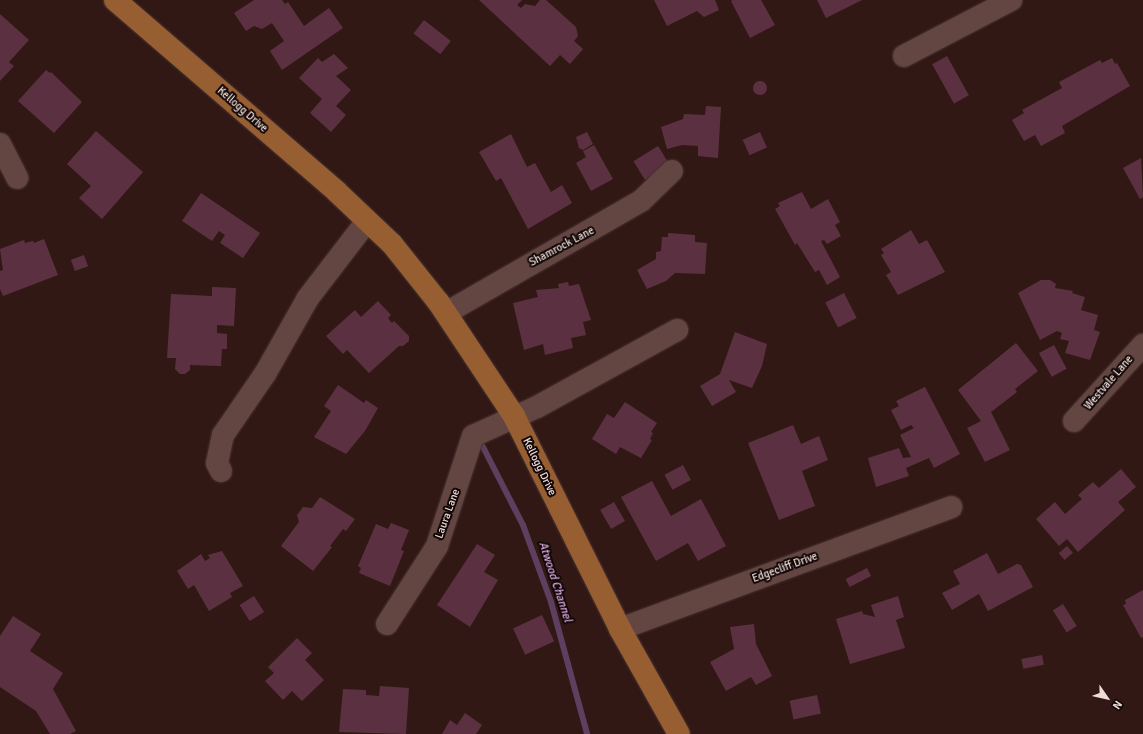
<!DOCTYPE html>
<html>
<head>
<meta charset="utf-8">
<style>
  body { margin:0 }
  #map { position:relative; width:1143px; height:734px; overflow:hidden; background:#311815; font-family:Signika,sans-serif }
  div>[style] { position:absolute }
  [style*='--x'] { left:calc(var(--x)*1px); top:calc(var(--y)*1px); width:calc(var(--w)*1px); rotate:calc(var(--a)*1deg) }
  .stream>* { height:6px; margin:-3px; padding:0 3px; transform-origin:3px; border-radius:3px; background:#5e3f5f }
  .building>* { inset:0; background:#5b3141; transform-origin:0 0 }
  .round { border-radius:50% }
  .roads { filter:drop-shadow(0 0 1px #473331) drop-shadow(0 0 1px #473331) }
  .minor>* { height:22px; margin:-11px; padding:0 11px; transform-origin:11px; border-radius:11px; background:#634541 }
  .major>* { height:22px; margin:-11px; padding:0 11px; transform-origin:11px; border-radius:11px; background:#975e31 }
  span { translate:-50% -50%; white-space:nowrap; text-align:center; line-height:1.15; -webkit-text-stroke:4px #110706; paint-order:stroke }
  .street-label { font-size:11px; color:#eedcd9 }
  .water-label { font-size:12px; color:#deaae0; font-style:italic }
  .north { position:absolute; left:1087px; top:678px; width:40px; height:40px; -webkit-text-stroke:3px #110706; paint-order:stroke; rotate:124deg; font-size:11px; font-weight:700; line-height:16px; text-align:center; color:#eedcd9 }
  .north::after { content:''; display:block; margin:auto; width:14px; height:18px; background:#eedcd9; clip-path:polygon(50% 0,100% 100%,50% 72%,0 100%) }
</style>
</head>
<body>
<div id="map">
  <div class="stream">
    <div style="--x:482;--y:445;--w:90;--a:62.9"></div>
    <div style="--x:523;--y:525;--w:82;--a:70"></div>
    <div style="--x:551;--y:602;--w:137;--a:74.7"></div>
  </div>
  <div class="building">
    <div style="clip-path:polygon(254px 0,282px 0,285px 4px,288px 2px,304px 26px,329px 8px,343px 28px,282px 70px,270px 51px,284px 41px,272px 23px,262px 29px,254px 26px,246px 31px,234px 13px)"></div>
    <div style="clip-path:polygon(479px 0,522px 0,517px 5px,521px 8px,525px 4px,535px 6px,540px 0,546px 0,576px 27px,578px 36px,574px 41px,583px 49px,570px 64px,560px 55px,550px 66px)"></div>
    <div style="clip-path:polygon(654px 0,715px 0,719px 10px,704px 17px,697px 11px,667px 26px)"></div>
    <div style="clip-path:polygon(733px 0,761px 0,775px 25px,750px 38px,731px 1px)"></div>
    <div style="clip-path:polygon(817px 0,862px 0,826px 18px)"></div>
    <div style="clip-path:polygon(0 14px,29px 40px,9px 62px,14px 66px,0 81px)"></div>
    <div style="left:424px;top:20px;width:34px;height:17px;rotate:38deg"></div>
    <div style="clip-path:polygon(334px 54px,348px 68px,336px 76px,351px 90px,336px 106px,346px 115px,331px 132px,310px 113px,322px 99px,299px 78px,318px 58px,322px 62px)"></div>
    <div style="left:947px;top:56px;width:45px;height:17px;rotate:61deg"></div>
    <div style="clip-path:polygon(1112px 58px,1115px 64px,1117px 63px,1130px 86px,1062px 126px,1065px 133px,1041px 146px,1035px 135px,1024px 141px,1012px 120px,1024px 113px,1022px 110px,1062px 88px,1059px 82px,1100px 60px,1102px 63px)"></div>
    <div style="clip-path:polygon(46px 70px,50px 73px,51px 72px,82px 102px,54px 133px,18px 101px)"></div>
    <div class="round" style="left:753px;top:81px;width:14px;height:14px"></div>
    <div style="clip-path:polygon(706px 106px,721px 107px,718px 158px,698px 156px,698px 146px,682px 145px,667px 149px,661px 127px,683px 119px,684px 114px,705px 115px)"></div>
    <div style="clip-path:polygon(96px 131px,143px 172px,102px 219px,79px 198px,91px 186px,67px 164px)"></div>
    <div style="clip-path:polygon(587px 132px,593px 144px,583px 150px,579px 148px,576px 137px)"></div>
    <div style="left:760px;top:132px;width:17px;height:19px;rotate:66deg"></div>
    <div style="clip-path:polygon(511px 134px,527px 167px,535px 163px,551px 192px,562px 185px,572px 203px,528px 229px,501px 178px,496px 181px,479px 152px)"></div>
    <div style="clip-path:polygon(594px 145px,613px 179px,591px 191px,576px 163px,586px 157px,583px 151px)"></div>
    <div style="left:658px;top:146px;width:22px;height:29px;rotate:58deg"></div>
    <div style="clip-path:polygon(1141px 158px,1143px 197px,1140px 199px,1123px 168px)"></div>
    <div style="clip-path:polygon(802px 192px,811px 209px,828px 199px,840px 222px,835px 225px,841px 236px,827px 244px,824px 240px,821px 241px,840px 277px,827px 285px,819px 270px,815px 272px,797px 243px,795px 245px,775px 209px,780px 206px,778px 203px)"></div>
    <div style="clip-path:polygon(201px 193px,260px 233px,243px 258px,220px 243px,225px 235px,219px 231px,212px 241px,182px 221px)"></div>
    <div style="clip-path:polygon(911px 230px,919px 244px,927px 240px,945px 272px,898px 295px,886px 275px,891px 272px,881px 255px,884px 253px,881px 249px)"></div>
    <div style="clip-path:polygon(668px 233px,695px 235px,695px 242px,707px 243px,705px 274px,675px 273px,666px 281px,647px 289px,637px 270px,656px 259px,656px 252px,661px 251px,662px 237px,668px 237px)"></div>
    <div style="clip-path:polygon(44px 239px,58px 275px,3px 296px,0 289px,0 271px,3px 270px,0 249px,24px 240px,25px 243px,33px 241px,34px 243px)"></div>
    <div style="left:84px;top:255px;width:12px;height:14px;rotate:70deg"></div>
    <div style="clip-path:polygon(1041px 280px,1050px 280px,1056px 284px,1055px 288px,1073px 291px,1072px 293px,1085px 297px,1081px 310px,1098px 315px,1094px 330px,1100px 332px,1090px 360px,1065px 353px,1069px 341px,1060px 339px,1062px 333px,1057px 331px,1040px 340px,1018px 293px)"></div>
    <div style="clip-path:polygon(568px 282px,569px 286px,579px 284px,591px 320px,583px 322px,586px 335px,571px 338px,573px 348px,545px 355px,543px 344px,524px 350px,513px 303px,538px 297px,536px 290px,559px 288px,558px 284px)"></div>
    <div style="clip-path:polygon(212px 287px,236px 288px,234px 326px,217px 325px,217px 333px,227px 334px,227px 349px,222px 349px,221px 366px,190px 365px,190px 370px,185px 374px,180px 374px,175px 369px,176px 358px,167px 358px,171px 294px,212px 296px)"></div>
    <div style="left:844px;top:293px;width:28px;height:21px;rotate:63deg"></div>
    <div style="clip-path:polygon(378px 301px,391px 315px,388px 318px,392px 323px,394px 321px,409px 336px,409px 341px,403px 346px,399px 346px,369px 373px,347px 350px,343px 354px,326px 336px,355px 310px,361px 317px)"></div>
    <div style="clip-path:polygon(735px 332px,767px 344px,762px 366px,752px 388px,729px 380px,736px 392px,712px 406px,700px 386px,720px 374px)"></div>
    <div style="clip-path:polygon(1016px 343px,1038px 371px,1015px 389px,1017px 392px,991px 412px,1010px 450px,985px 462px,967px 428px,981px 421px,958px 390px)"></div>
    <div style="left:1054px;top:345px;width:27px;height:17px;rotate:62deg"></div>
    <div style="clip-path:polygon(338px 385px,364px 403px,366px 400px,378px 408px,365px 431px,346px 454px,314px 437px,331px 411px,324px 406px)"></div>
    <div style="clip-path:polygon(925px 387px,960px 454px,934px 468px,929px 458px,906px 468px,909px 476px,876px 487px,868px 458px,899px 448px,903px 458px,911px 457px,900px 435px,914px 428px,911px 425px,901px 430px,891px 410px,899px 406px,896px 401px)"></div>
    <div style="clip-path:polygon(625px 402px,657px 423px,651px 432px,653px 433px,650px 439px,652px 440px,641px 458px,620px 447px,616px 454px,592px 439px,607px 414px,614px 418px)"></div>
    <div style="clip-path:polygon(793px 425px,801px 444px,819px 436px,828px 460px,802px 471px,815px 506px,779px 520px,748px 443px)"></div>
    <div style="left:683px;top:465px;width:17px;height:21px;rotate:62deg"></div>
    <div style="clip-path:polygon(1121px 469px,1136px 487px,1118px 502px,1125px 510px,1078px 552px,1067px 539px,1059px 546px,1036px 519px,1055px 502px,1065px 514px,1082px 499px,1078px 495px,1093px 482px,1099px 488px)"></div>
    <div style="clip-path:polygon(652px 481px,671px 516px,701px 499px,726px 546px,698px 561px,688px 543px,656px 561px,621px 497px)"></div>
    <div style="clip-path:polygon(320px 497px,355px 519px,346px 531px,343px 529px,330px 546px,332px 547px,313px 571px,281px 546px,299px 522px,297px 515px,303px 507px,312px 508px)"></div>
    <div style="left:614px;top:502px;width:22px;height:16px;rotate:60deg"></div>
    <div style="clip-path:polygon(391px 523px,409px 530px,401px 550px,404px 551px,390px 586px,359px 573px,361px 568px,358px 566px,376px 524px,388px 529px)"></div>
    <div style="clip-path:polygon(477px 544px,495px 555px,484px 572px,498px 580px,470px 627px,437px 605px)"></div>
    <div style="left:1067px;top:546px;width:9px;height:11px;rotate:49deg"></div>
    <div style="clip-path:polygon(222px 551px,243px 586px,230px 593px,232px 597px,209px 611px,194px 585px,188px 589px,177px 571px,201px 554px,205px 561px,210px 558px,208px 555px)"></div>
    <div style="clip-path:polygon(987px 553px,998px 574px,1017px 564px,1021px 565px,1033px 587px,988px 611px,979px 594px,952px 610px,942px 593px,960px 584px,953px 571px)"></div>
    <div style="left:867px;top:568px;width:9px;height:24px;rotate:63deg"></div>
    <div style="clip-path:polygon(1143px 590px,1143px 637px,1141px 638px,1123px 605px,1126px 604px,1125px 600px)"></div>
    <div style="left:254px;top:596px;width:19px;height:17px;rotate:58deg"></div>
    <div style="clip-path:polygon(898px 596px,904px 617px,896px 620px,905px 648px,850px 664px,836px 619px,862px 611px,863px 614px,875px 617px,871px 605px)"></div>
    <div style="left:1063px;top:604px;width:26px;height:12px;rotate:58deg"></div>
    <div style="left:542px;top:615px;width:29px;height:32px;rotate:65deg"></div>
    <div style="clip-path:polygon(13px 616px,41px 634px,30px 651px,63px 673px,53px 689px,76px 731px,70px 734px,50px 734px,36px 711px,0 687px,0 636px)"></div>
    <div style="clip-path:polygon(754px 624px,756px 644px,772px 676px,756px 685px,751px 677px,726px 691px,710px 662px,734px 649px,730px 627px)"></div>
    <div style="clip-path:polygon(297px 638px,312px 653px,305px 660px,324px 680px,302px 701px,292px 691px,283px 700px,265px 681px,274px 673px,268px 667px)"></div>
    <div style="left:1042px;top:655px;width:10px;height:21px;rotate:79deg"></div>
    <div style="clip-path:polygon(380px 686px,409px 688px,406px 734px,339px 732px,343px 689px,366px 690px,366px 695px,379px 696px)"></div>
    <div style="left:817px;top:695px;width:19px;height:28px;rotate:78deg"></div>
    <div style="clip-path:polygon(465px 713px,482px 725px,476px 734px,442px 734px,450px 720px,457px 725px)"></div>
  </div>
  <div class="roads">
    <div class="minor">
      <div style="--x:904;--y:56;--w:121;--a:-27.6"></div>
      <div style="--x:0;--y:144;--w:38;--a:63"></div>
      <div style="--x:446;--y:313;--w:225;--a:-29.9"></div>
      <div style="--x:641;--y:201;--w:43;--a:-44.1"></div>
      <div style="--x:1074;--y:421;--w:103;--a:-47.8"></div>
      <div style="--x:221;--y:471;--w:9;--a:-117"></div>
      <div style="--x:217;--y:463;--w:29;--a:-78"></div>
      <div style="--x:223;--y:435;--w:74;--a:-55.5"></div>
      <div style="--x:265;--y:374;--w:87;--a:-60.5"></div>
      <div style="--x:308;--y:298;--w:97;--a:-52.5"></div>
      <div style="--x:387;--y:624;--w:93;--a:-57.3"></div>
      <div style="--x:437;--y:546;--w:116;--a:-71.9"></div>
      <div style="--x:473;--y:436;--w:70;--a:-24.4"></div>
      <div style="--x:537;--y:407;--w:160;--a:-28.8"></div>
      <div style="--x:620;--y:629;--w:353;--a:-20.2"></div>
    </div>
    <div class="major">
      <div style="--x:115;--y:0;--w:292;--a:40.8"></div>
      <div style="--x:336;--y:191;--w:77;--a:43.4"></div>
      <div style="--x:392;--y:244;--w:75;--a:51.5"></div>
      <div style="--x:439;--y:303;--w:136;--a:56.4"></div>
      <div style="--x:514;--y:416;--w:238;--a:63.5"></div>
      <div style="--x:620;--y:629;--w:120;--a:60.7"></div>
    </div>
  </div>
  <div class="street-label">
    <span style="left:242px;top:110px;rotate:41deg">Kellogg Drive</span>
    <span style="left:562px;top:247px;rotate:-28deg">Shamrock Lane</span>
    <span style="left:1109px;top:383px;rotate:-49deg">Westvale Lane</span>
    <span style="left:539px;top:467px;rotate:64deg">Kellogg Drive</span>
    <span style="left:448px;top:514px;rotate:-70deg">Laura Lane</span>
    <span style="left:785px;top:568px;rotate:-20deg">Edgecliff Drive</span>
  </div>
  <div class="water-label">
    <span style="left:555px;top:582px;rotate:72deg">Atwood Channel</span>
  </div>
  <div class="north">N</div>
</div>
</body>
</html>
